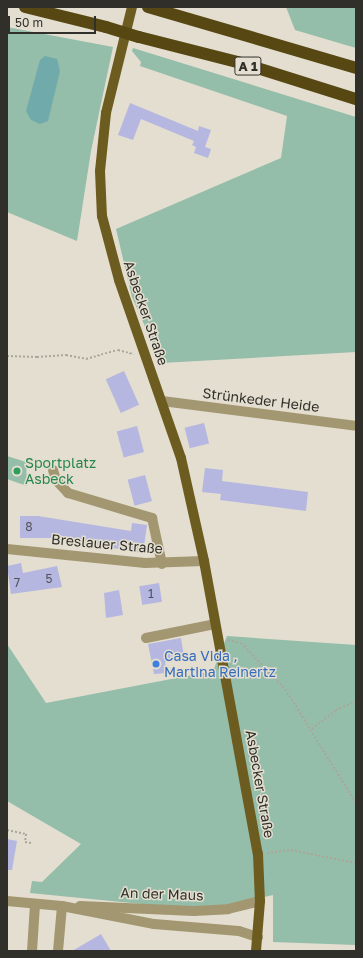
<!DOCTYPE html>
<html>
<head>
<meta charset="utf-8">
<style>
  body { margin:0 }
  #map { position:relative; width:363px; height:958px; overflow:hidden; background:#e3decf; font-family:"Golos Text",sans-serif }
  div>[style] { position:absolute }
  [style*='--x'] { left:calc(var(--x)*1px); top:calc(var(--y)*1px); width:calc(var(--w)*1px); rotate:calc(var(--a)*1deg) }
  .green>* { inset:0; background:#94bdaa }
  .water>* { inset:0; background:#71aaab }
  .building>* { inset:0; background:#b5b7e1; transform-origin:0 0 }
  .path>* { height:2px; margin-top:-1px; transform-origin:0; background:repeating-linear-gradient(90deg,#aaa69a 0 2px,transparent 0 4px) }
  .minor>* { height:10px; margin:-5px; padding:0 5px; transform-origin:5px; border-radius:5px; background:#a39772 }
  .major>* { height:10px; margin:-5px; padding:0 5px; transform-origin:5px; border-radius:5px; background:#6d5c1f }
  .highway>* { height:12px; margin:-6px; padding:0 6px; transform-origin:6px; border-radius:6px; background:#564713 }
  .highway-bridge>* { height:12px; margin:-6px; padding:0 6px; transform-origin:6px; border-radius:6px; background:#564713 }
  .dots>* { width:11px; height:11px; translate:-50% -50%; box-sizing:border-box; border:2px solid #e3decf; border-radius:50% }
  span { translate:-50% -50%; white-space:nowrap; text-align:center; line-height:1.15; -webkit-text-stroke:3px #e3decf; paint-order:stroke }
  .number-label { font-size:12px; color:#525157 }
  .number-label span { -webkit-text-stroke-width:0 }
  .shield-label span { padding:1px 3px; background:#e3decf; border:1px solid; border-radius:3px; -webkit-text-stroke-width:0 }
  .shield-label { font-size:13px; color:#312f29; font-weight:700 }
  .street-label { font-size:14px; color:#312f29 }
  .leisure-label { font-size:14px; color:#27864d }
  .left { translate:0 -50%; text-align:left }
  .shop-label { font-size:14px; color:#366cbe }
  .frame { position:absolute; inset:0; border:8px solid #312f29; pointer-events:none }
  .scale { position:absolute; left:8px; top:16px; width:88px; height:18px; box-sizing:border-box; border:2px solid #312f29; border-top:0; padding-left:5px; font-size:12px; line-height:14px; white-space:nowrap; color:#312f29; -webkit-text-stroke:3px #e3decf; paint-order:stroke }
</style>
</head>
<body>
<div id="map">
  <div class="green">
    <div style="clip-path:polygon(286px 7px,356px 7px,356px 48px,295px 30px)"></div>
    <div style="clip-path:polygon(7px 27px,113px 47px,91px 151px,77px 241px,7px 212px)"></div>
    <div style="clip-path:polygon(133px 48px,356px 117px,356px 352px,161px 363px,132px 297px,116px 229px,281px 158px,287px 116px,140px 66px,141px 62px,132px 51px)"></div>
    <div style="clip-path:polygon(7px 456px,26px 462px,27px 486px,7px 479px)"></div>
    <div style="clip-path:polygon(227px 636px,356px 645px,356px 945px,273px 942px,273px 895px,218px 908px,152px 905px,30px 893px,32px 881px,42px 882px,81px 844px,7px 801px,7px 644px,46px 703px,213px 671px)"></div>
  </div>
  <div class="water">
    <div style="clip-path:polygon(45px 56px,57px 59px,60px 71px,48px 121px,40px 124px,31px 120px,26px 111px,40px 60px)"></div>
  </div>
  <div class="building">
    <div style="clip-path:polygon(130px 103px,198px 131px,199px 126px,211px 130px,205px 147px,211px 149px,208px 158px,194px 153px,196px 147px,192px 145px,194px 141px,141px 119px,133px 140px,118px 135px)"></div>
    <div style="left:124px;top:371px;width:37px;height:20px;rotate:66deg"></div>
    <div style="left:204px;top:423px;width:21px;height:20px;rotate:76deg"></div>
    <div style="left:137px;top:426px;width:27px;height:21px;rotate:75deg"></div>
    <div style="clip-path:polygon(205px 468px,223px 470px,222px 481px,308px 492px,306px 511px,220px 500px,221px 494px,202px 492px)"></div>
    <div style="left:145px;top:475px;width:27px;height:18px;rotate:75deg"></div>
    <div style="clip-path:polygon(20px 516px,38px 516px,131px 531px,132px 523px,147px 525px,143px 553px,51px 538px,20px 538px)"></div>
    <div style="clip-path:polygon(21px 563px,23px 573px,57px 566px,62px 587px,11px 594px,7px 566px)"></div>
    <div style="left:159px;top:583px;width:19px;height:20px;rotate:81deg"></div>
    <div style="clip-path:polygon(119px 590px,123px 615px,106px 618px,104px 593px)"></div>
    <div style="clip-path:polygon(181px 638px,184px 657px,165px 662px,167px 673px,154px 674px,148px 644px)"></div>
    <div style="clip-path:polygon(7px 839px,17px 841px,12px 870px,7px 870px)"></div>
    <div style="clip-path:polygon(101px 934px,111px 951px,72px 951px,91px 940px)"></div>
  </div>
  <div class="path">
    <div style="--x:7;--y:356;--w:30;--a:2"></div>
    <div style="--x:37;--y:357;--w:29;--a:-4"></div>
    <div style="--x:66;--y:355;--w:20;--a:11"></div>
    <div style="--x:86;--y:359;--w:33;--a:-16"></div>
    <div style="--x:118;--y:350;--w:16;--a:15"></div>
    <div style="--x:228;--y:640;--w:13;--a:13"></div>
    <div style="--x:241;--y:643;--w:64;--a:46.3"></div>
    <div style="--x:285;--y:689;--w:134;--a:58.1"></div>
    <div style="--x:312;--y:729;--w:31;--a:-38"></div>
    <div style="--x:336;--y:710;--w:22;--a:-24"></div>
    <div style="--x:7;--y:830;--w:19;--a:12"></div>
    <div style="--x:26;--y:834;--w:8;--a:97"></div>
    <div style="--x:25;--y:842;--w:6;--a:9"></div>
    <div style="--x:267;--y:853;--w:24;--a:-7"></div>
    <div style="--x:291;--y:850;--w:66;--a:11.3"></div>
  </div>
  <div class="minor">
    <div style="--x:162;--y:401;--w:196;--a:7.3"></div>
    <div style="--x:53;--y:470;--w:10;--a:73"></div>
    <div style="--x:56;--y:480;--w:18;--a:47"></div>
    <div style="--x:68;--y:493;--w:88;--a:16.6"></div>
    <div style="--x:152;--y:518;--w:47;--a:77.7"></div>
    <div style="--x:7;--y:549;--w:139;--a:5.8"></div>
    <div style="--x:145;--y:563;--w:59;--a:-1.9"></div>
    <div style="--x:146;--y:638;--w:70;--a:-11.5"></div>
    <div style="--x:7;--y:901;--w:55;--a:5.2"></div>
    <div style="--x:62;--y:906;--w:94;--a:11.1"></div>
    <div style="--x:154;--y:924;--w:85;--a:4.7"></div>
    <div style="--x:239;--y:931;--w:20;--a:18"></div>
    <div style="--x:80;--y:906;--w:114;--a:2.5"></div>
    <div style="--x:194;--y:911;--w:34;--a:-3"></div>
    <div style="--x:228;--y:909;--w:33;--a:-14"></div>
    <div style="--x:32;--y:951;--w:47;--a:-86.3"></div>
    <div style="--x:58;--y:951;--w:45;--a:-84.9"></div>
  </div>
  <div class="major">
    <div style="--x:132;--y:7;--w:109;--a:103.8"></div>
    <div style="--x:106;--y:113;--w:58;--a:95.9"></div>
    <div style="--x:100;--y:171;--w:45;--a:87.5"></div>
    <div style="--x:102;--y:216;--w:66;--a:75.1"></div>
    <div style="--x:119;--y:280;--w:188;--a:70.8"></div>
    <div style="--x:181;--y:458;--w:106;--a:77.4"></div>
    <div style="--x:204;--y:561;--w:298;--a:79.6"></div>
    <div style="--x:258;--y:854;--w:47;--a:87.6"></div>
    <div style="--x:260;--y:901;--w:50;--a:94.6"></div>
  </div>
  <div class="highway">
    <div style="--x:25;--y:7;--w:83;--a:13.9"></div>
    <div style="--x:148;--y:7;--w:217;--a:16.3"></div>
    <div style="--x:139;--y:37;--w:105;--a:14.3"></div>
    <div style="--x:241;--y:63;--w:121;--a:17.4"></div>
  </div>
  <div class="highway-bridge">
    <div style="--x:106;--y:27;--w:34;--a:17"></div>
  </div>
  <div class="dots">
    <div style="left:17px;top:471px;background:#2e9e5b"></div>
    <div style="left:156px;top:664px;background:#3f7fe0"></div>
  </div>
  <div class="number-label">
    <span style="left:29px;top:527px">8</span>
    <span style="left:49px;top:579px">5</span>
    <span style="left:17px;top:583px">7</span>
    <span style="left:151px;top:594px">1</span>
  </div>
  <div class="shield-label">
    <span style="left:248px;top:66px">A 1</span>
  </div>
  <div class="street-label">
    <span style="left:146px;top:313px;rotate:71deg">Asbecker Straße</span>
    <span style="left:261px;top:400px;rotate:7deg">Strünkeder Heide</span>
    <span style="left:107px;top:544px;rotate:5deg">Breslauer Straße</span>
    <span style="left:260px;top:784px;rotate:80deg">Asbecker Straße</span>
    <span style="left:162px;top:894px;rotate:2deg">An der Maus</span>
  </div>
  <div class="leisure-label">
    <span class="left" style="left:25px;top:471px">Sportplatz<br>Asbeck</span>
  </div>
  <div class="shop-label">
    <span class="left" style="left:164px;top:664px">Casa Vida ,<br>Martina Reinertz</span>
  </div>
  <div class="frame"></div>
  <div class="scale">50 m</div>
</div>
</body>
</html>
